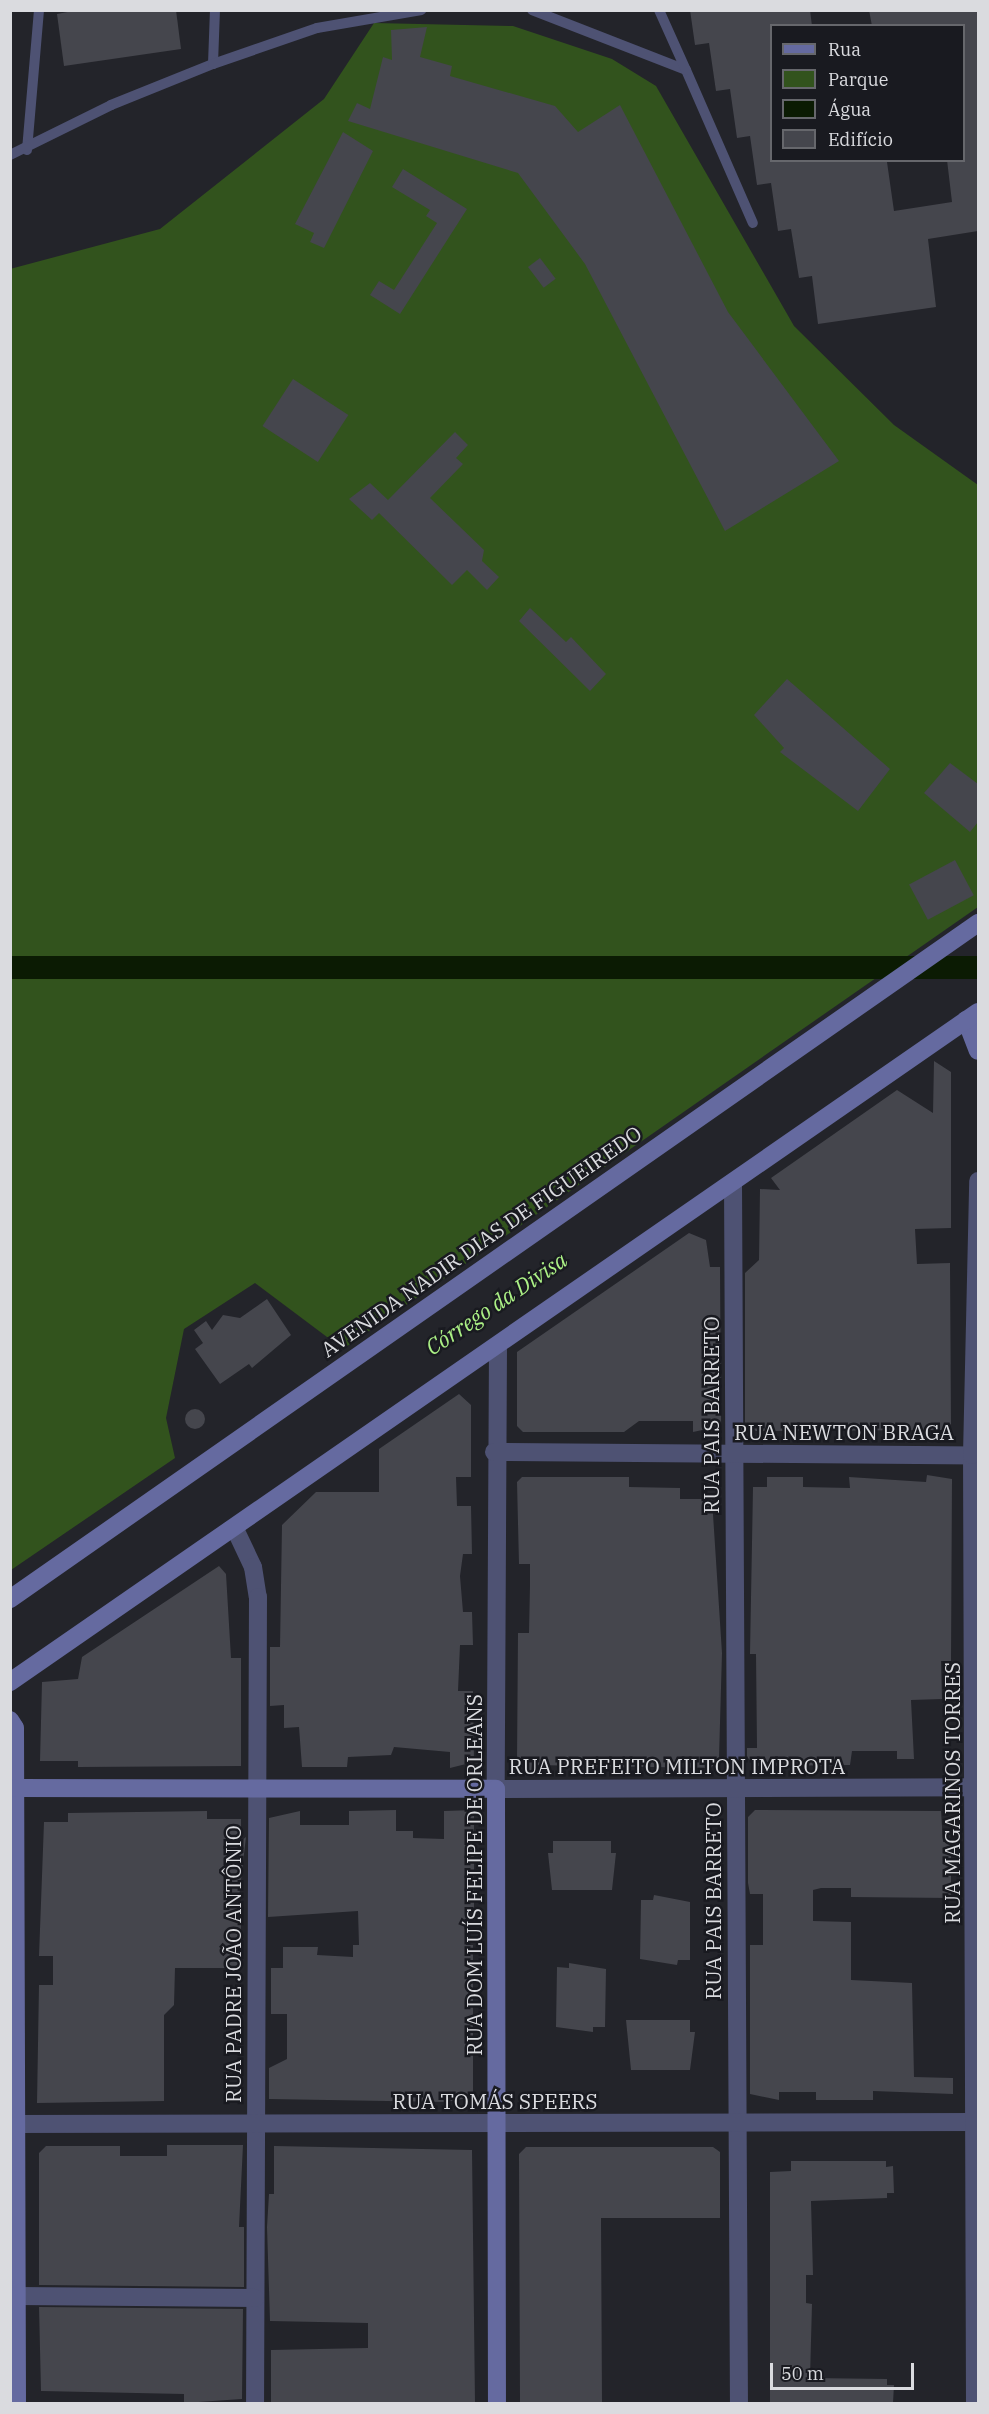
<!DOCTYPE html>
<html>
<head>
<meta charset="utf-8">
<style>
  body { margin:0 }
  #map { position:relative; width:989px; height:2414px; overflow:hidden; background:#23242a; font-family:"IBM Plex Serif",serif }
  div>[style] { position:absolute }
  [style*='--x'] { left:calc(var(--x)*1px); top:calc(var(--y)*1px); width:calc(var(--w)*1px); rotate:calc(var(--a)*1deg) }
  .green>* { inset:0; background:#32531d }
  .water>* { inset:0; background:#0b1b03; transform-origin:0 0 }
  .building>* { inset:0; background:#45464d; transform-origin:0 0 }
  .round { border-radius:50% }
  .lane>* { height:10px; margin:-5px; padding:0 5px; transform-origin:5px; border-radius:5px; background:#4e5273 }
  .street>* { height:18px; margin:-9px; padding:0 9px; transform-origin:9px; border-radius:9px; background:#4e5273 }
  .secondary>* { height:18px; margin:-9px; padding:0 9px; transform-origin:9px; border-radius:9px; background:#656aa0 }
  span { translate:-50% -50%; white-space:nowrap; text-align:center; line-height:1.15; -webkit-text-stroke:5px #191a20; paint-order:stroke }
  .street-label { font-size:21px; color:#dadbdf }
  .water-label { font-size:22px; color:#acf186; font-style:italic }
  .frame { position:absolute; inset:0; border:12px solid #dadbdf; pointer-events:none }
  .legend { position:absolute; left:770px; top:24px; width:195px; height:138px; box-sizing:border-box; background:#191a20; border:2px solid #66676c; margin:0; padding:8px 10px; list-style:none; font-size:18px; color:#dadbdf }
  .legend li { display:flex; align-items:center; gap:12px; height:30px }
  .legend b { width:30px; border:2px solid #66676c }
  .scale { position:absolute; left:770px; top:2363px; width:144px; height:27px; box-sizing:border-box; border:3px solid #dadbdf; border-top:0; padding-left:8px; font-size:18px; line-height:21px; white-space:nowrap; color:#dadbdf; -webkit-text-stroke:4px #191a20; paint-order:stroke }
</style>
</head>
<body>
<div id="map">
  <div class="green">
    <div style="clip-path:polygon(374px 23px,513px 26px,612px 59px,656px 86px,794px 326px,894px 425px,978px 485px,978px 907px,343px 1349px,255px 1283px,184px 1329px,166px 1418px,175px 1458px,11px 1570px,10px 269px,160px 229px,324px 99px)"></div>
  </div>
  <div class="water">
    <div style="left:978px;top:956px;width:23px;height:1178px;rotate:90deg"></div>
  </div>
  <div class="building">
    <div style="clip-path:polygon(78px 10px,176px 10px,181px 49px,64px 66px,57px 14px)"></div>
    <div style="clip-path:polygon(690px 10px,810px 10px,812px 26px,771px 26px,771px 160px,887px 162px,894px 211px,952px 202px,947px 160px,963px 160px,963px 26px,872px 26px,869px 10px,978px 10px,978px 231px,928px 239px,936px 307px,818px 324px,812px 276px,799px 278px,791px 229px,778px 231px,771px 183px,757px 185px,750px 136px,737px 138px,730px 89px,716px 91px,709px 43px,695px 45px)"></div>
    <div style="clip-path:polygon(427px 27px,420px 57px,452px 66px,450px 76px,555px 106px,578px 132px,620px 105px,728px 312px,839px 461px,725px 531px,585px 264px,518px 173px,348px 121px,357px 103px,370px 109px,383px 57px,392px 60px,391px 30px)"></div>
    <div style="clip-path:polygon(343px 132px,373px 151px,324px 248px,310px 242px,314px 233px,295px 224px)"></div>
    <div style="clip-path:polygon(403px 169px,467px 209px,400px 314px,370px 295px,379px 281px,394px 290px,437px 223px,426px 216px,430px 210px,392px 187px)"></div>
    <div style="left:540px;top:258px;width:26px;height:15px;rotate:53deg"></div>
    <div style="left:293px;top:379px;width:66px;height:56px;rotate:33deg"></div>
    <div style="clip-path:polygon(455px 432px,468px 445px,456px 458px,463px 464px,430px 498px,484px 550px,482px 561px,499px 577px,487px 590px,467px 570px,452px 585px,379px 513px,372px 520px,349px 499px,370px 483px,388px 500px)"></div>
    <div style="clip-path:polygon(530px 608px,566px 642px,571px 637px,606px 674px,590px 691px,519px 621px)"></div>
    <div style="clip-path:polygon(787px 679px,890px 769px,858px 811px,780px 752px,784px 748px,754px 715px)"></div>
    <div style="clip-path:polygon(950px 763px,978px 784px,978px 822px,970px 832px,924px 793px)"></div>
    <div style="left:955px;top:860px;width:40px;height:52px;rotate:62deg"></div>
    <div style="clip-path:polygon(934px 1061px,951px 1072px,951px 1228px,915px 1229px,917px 1264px,950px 1263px,951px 1424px,944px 1430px,756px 1431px,745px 1422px,745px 1273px,759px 1260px,760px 1189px,780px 1190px,771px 1178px,897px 1090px,933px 1113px)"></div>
    <div style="clip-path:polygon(689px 1233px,706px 1240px,710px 1267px,720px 1267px,721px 1426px,693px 1432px,693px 1421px,639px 1421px,624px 1432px,523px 1432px,517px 1426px,517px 1352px)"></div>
    <div style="clip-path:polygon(267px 1299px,291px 1335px,252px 1368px,249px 1364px,220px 1384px,195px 1349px,203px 1343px,194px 1330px,206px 1321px,212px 1330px,223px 1315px,240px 1318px)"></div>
    <div style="clip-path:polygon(459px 1394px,471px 1405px,471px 1477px,456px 1477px,457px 1506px,471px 1506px,472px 1554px,463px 1554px,460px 1576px,463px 1612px,472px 1612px,473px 1645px,460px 1645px,458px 1691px,473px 1691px,474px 1762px,450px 1768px,450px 1752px,394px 1747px,391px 1755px,348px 1757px,347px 1767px,302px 1767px,299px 1727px,284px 1728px,284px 1705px,270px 1706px,270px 1647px,280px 1647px,282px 1525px,316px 1492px,379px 1492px,379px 1449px)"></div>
    <div class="round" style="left:185px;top:1409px;width:20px;height:20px"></div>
    <div style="clip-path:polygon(927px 1475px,952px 1479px,951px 1661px,941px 1661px,942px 1699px,911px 1700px,914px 1759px,897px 1759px,897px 1751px,852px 1751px,850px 1765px,756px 1766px,747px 1757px,747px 1748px,757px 1748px,756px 1654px,750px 1654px,753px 1487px,767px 1487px,767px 1477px,803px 1477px,803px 1487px,850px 1488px,849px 1477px,926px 1482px)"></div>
    <div style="clip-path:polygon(522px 1477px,629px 1477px,629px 1487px,680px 1488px,680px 1499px,712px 1499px,722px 1653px,719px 1758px,711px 1768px,532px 1765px,531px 1774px,517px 1760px,518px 1633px,529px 1633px,530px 1585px,530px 1564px,519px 1564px,517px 1482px)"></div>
    <div style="clip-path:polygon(219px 1566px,226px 1574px,231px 1658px,241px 1658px,241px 1766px,78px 1767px,78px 1761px,40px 1761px,42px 1682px,78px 1679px,82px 1657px)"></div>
    <div style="clip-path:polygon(396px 1810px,396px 1831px,413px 1831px,413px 1838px,444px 1839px,444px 1811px,474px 1810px,474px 1910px,466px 1910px,466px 1945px,473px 1945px,473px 2097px,446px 2102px,269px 2099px,269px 2068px,287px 2059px,287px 2014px,271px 2014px,271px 1968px,283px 1968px,283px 1947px,318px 1947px,317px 1955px,353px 1957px,353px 1945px,359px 1945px,358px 1911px,268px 1917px,269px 1818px,300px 1811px,300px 1825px,349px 1825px,349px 1811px)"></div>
    <div style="clip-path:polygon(755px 1810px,941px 1811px,943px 1842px,951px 1842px,951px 1898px,851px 1897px,851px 1888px,821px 1888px,813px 1890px,813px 1921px,851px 1922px,851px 1980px,912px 1983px,914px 2077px,953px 2078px,953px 2094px,873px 2091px,873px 2100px,816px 2100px,816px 2092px,779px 2092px,779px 2100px,750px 2094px,750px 1945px,763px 1945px,763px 1894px,750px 1894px,748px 1883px,748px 1817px)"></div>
    <div style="clip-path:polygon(207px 1811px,207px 1819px,241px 1819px,241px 1841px,246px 1837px,236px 1923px,241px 1923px,241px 1968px,175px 1968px,174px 2005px,164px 2015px,164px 2101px,37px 2103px,39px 1985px,53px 1985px,53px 1956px,39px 1956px,44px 1822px,68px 1822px,68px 1813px)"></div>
    <div style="clip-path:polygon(553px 1841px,611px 1841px,611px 1853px,616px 1853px,612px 1890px,552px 1890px,548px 1853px,553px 1853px)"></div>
    <div style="clip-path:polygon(654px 1895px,690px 1902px,690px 1960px,678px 1960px,677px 1965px,640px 1959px,641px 1900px,653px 1900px)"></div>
    <div style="clip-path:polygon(569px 1963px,606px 1969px,605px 2027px,593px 2027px,593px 2032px,556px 2027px,557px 1967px,569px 1968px)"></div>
    <div style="clip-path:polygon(626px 2020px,690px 2020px,690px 2032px,695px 2032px,690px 2070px,631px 2070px)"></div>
    <div style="clip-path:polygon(167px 2145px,243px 2145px,239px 2227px,244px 2227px,244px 2287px,39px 2285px,39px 2153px,46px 2146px,120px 2146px,120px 2156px,167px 2156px)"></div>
    <div style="clip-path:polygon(274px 2146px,472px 2150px,475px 2403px,271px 2403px,271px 2350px,368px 2348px,368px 2323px,270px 2321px,267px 2227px,269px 2194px,274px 2194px)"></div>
    <div style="clip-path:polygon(526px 2147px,713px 2147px,720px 2152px,720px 2218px,601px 2218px,602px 2403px,520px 2403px,519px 2154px)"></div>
    <div style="clip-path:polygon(791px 2161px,886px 2161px,886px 2167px,893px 2166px,894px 2193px,887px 2193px,887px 2198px,811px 2201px,813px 2275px,806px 2275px,806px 2303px,812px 2304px,810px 2378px,887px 2379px,887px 2385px,894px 2385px,893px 2403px,770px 2403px,770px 2172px,791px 2171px)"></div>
    <div style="clip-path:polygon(39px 2307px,243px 2309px,242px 2399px,184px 2403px,184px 2394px,41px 2391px)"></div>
  </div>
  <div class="lane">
    <div style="--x:532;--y:10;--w:165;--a:21.3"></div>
    <div style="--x:686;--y:70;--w:167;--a:66.4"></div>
    <div style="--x:659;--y:10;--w:66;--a:65.8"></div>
    <div style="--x:213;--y:64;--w:54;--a:-87.9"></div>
    <div style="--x:27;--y:150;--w:141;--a:-85.1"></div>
    <div style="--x:10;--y:155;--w:113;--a:-26.3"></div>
    <div style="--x:111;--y:105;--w:110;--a:-21.9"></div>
    <div style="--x:213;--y:64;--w:110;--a:-19.1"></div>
    <div style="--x:317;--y:28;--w:106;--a:-9.8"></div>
  </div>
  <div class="street">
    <div style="--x:733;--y:1182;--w:1222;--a:89.72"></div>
    <div style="--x:498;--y:1346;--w:443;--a:90.3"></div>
    <div style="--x:496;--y:1789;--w:482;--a:-0.2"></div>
    <div style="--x:494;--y:1452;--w:484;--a:0.4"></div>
    <div style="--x:235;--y:1529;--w:42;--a:64.7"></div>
    <div style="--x:253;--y:1567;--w:30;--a:81"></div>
    <div style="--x:258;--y:1597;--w:807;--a:90.21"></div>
    <div style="--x:10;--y:2124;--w:968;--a:-0.12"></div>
    <div style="--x:17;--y:2296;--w:238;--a:0.5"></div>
    <div style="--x:975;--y:2404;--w:949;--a:-90.18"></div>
    <div style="--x:972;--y:1455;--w:274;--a:-88.7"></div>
  </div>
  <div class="secondary">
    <div style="--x:966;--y:1020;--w:33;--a:69"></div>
    <div style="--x:10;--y:1599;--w:1181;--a:-34.93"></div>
    <div style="--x:10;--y:1682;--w:1177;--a:-34.69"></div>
    <div style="--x:10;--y:1720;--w:9;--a:58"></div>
    <div style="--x:15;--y:1728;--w:676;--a:89.83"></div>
    <div style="--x:16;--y:1788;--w:480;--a:0.1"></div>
    <div style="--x:496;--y:1789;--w:615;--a:89.91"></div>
  </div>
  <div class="street-label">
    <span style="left:481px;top:1241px;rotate:-35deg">AVENIDA NADIR DIAS DE FIGUEIREDO</span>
    <span style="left:711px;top:1415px;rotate:-90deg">RUA PAIS BARRETO</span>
    <span style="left:844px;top:1432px">RUA NEWTON BRAGA</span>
    <span style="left:677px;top:1766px">RUA PREFEITO MILTON IMPROTA</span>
    <span style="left:952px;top:1793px;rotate:-90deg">RUA MAGARINOS TORRES</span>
    <span style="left:474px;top:1875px;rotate:-90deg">RUA DOM LUÍS FELIPE DE ORLEANS</span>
    <span style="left:713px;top:1901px;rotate:-90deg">RUA PAIS BARRETO</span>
    <span style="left:233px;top:1964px;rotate:-90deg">RUA PADRE JOÃO ANTÔNIO</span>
    <span style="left:495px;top:2101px">RUA TOMÁS SPEERS</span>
  </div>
  <div class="water-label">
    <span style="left:496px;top:1303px;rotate:-34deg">Córrego da Divisa</span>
  </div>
  <div class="frame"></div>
  <ul class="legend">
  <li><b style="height:8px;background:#656aa0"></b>Rua</li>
  <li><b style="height:16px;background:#32531d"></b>Parque</li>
  <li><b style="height:16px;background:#0b1b03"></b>Água</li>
  <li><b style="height:16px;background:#45464d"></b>Edifício</li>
  </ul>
  <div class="scale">50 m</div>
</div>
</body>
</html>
